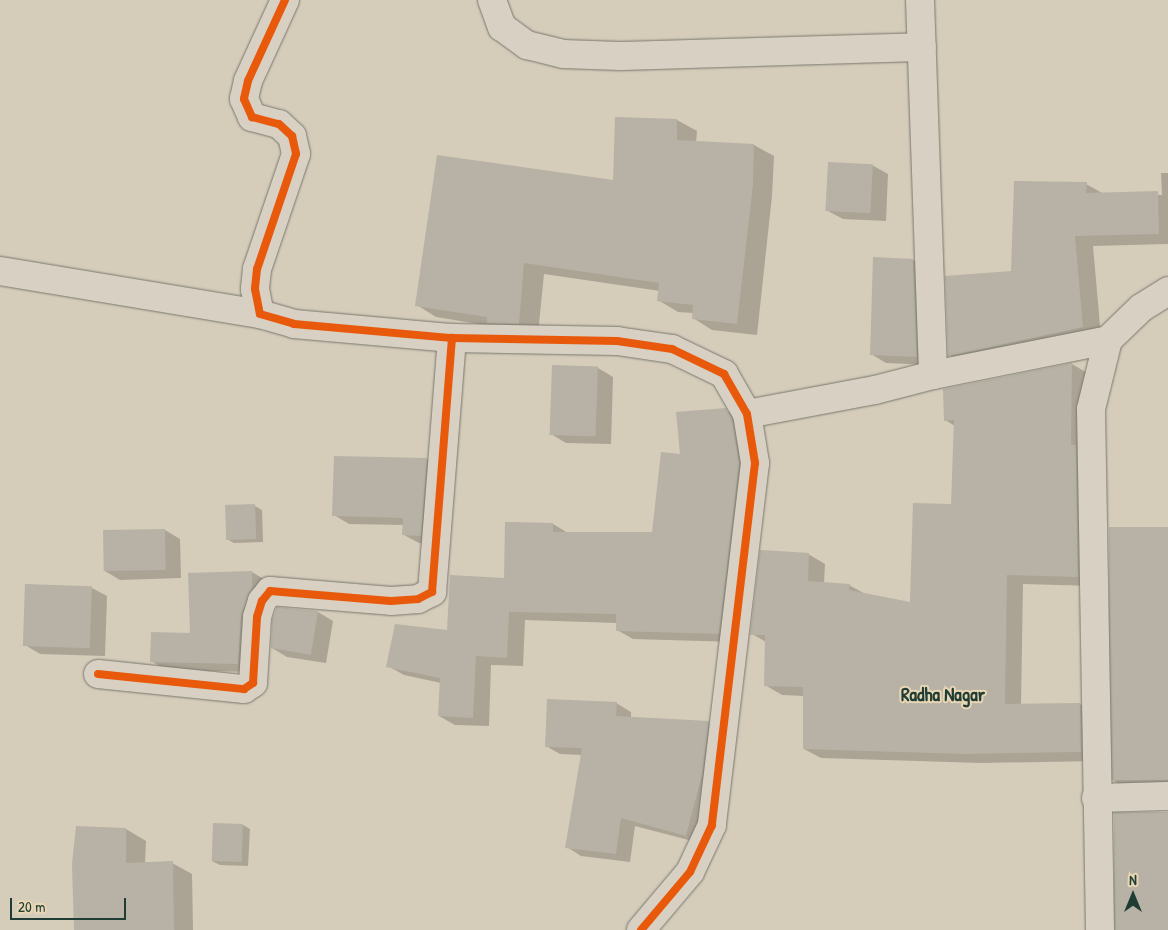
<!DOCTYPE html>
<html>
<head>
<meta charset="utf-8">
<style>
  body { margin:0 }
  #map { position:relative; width:1168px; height:930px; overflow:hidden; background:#d6ccba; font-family:"Patrick Hand",sans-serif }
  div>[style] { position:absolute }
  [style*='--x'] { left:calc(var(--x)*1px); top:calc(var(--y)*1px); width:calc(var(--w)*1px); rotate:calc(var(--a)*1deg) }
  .shadow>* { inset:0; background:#0003 }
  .building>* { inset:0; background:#b7b2a5; transform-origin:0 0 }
  .roads { filter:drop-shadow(0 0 1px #77786e) drop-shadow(0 0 1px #77786e) }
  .minor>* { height:28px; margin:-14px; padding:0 14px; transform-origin:14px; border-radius:14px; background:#d8d0c3 }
  .cycleway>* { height:8px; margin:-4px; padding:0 4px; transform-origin:4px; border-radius:4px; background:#e8590c }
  span { translate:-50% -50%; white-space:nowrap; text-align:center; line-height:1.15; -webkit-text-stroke:4px #e9d6b4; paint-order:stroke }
  .district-label { font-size:19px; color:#1f3d34; font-weight:700 }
  .north { position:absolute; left:1108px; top:870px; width:50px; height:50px; -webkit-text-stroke:4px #e9d6b4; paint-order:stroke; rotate:0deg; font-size:14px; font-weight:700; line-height:20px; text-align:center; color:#1f3d34 }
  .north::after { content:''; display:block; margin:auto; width:18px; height:22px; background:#1f3d34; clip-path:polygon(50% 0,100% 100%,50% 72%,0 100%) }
  .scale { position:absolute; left:10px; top:898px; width:116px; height:22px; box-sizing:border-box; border:2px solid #1f3d34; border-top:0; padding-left:6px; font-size:15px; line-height:18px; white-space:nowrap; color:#1f3d34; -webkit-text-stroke:4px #e9d6b4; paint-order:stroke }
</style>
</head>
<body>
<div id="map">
  <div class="shadow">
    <div style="clip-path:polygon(677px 120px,697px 131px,696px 143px,754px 145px,774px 156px,772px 196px,757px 335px,712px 330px,693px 318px,693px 313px,678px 312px,658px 300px,660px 291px,544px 274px,538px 334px,436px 317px,417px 305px,615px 181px)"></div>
    <div style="clip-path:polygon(872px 165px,888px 174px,886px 221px,843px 219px,828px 211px)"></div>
    <div style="clip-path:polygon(1161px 173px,1168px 173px,1168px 244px,1093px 246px,1101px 337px,968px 366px,949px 355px,1012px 272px,1086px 184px,1104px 194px,1162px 195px)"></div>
    <div style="clip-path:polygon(913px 260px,928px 269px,931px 365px,886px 363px,871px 354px)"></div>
    <div style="clip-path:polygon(1072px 364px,1089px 374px,1095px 586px,1023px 584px,1021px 705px,1080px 704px,1097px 714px,1098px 761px,981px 763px,821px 758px,804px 749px,804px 696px,782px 695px,765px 685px,766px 642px,752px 634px,808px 554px,825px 564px,824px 583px,849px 585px,867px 595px,911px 604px,952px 505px,955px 426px,945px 420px,944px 390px)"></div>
    <div style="clip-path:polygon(553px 367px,598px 368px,613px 377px,611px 444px,566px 443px,551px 434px)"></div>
    <div style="clip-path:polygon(725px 410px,742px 419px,748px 429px,735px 642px,633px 639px,617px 630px,617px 623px,525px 620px,523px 666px,491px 665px,489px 726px,455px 725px,439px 716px,441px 683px,404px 675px,388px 666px,448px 631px,505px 580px,553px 524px,568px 533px,653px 533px,681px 455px)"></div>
    <div style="clip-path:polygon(427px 459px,442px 468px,436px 544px,419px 543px,404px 535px,404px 525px,349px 524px,334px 515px)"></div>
    <div style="clip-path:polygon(255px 506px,262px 510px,263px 542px,234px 543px,227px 539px)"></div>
    <div style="clip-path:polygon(1168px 528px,1168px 791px,1133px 792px,1114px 781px)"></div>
    <div style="clip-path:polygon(165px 530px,180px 539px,181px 578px,120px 580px,105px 571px)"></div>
    <div style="clip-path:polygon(252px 572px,267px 581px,253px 672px,166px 670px,151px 661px,191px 635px)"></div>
    <div style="clip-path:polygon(92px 588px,107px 596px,105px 656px,40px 654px,25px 645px)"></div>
    <div style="clip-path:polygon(318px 612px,333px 621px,326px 663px,287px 657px,272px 648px)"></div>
    <div style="clip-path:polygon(616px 703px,631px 712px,631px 718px,708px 722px,723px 730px,700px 843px,635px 826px,630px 862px,581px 856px,567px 847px,582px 755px,560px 754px,546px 746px)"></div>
    <div style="clip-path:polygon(243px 825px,250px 829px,248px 866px,220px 865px,212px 861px)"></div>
    <div style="clip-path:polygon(126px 829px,146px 841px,145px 863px,172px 863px,192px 874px,193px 930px,75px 930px)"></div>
  </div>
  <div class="building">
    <div style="clip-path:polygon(615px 117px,677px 119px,677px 140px,754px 144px,753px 185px,737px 324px,692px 319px,693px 305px,657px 301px,659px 283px,524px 263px,519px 324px,487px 323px,487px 317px,415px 306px,437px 155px,613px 180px)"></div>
    <div style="left:828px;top:162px;width:45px;height:49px;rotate:3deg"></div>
    <div style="clip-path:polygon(1014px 181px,1087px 182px,1086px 193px,1158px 191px,1159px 234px,1075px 236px,1083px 327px,948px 356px,945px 276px,1011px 271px)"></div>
    <div style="clip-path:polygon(873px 257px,913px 259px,917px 357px,870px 355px)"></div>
    <div style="clip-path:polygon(1072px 363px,1071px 445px,1076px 445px,1078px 577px,1007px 575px,1005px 704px,1080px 703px,1081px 752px,964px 754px,803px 749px,803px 687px,764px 686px,765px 635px,750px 635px,760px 550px,809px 553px,808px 581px,850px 584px,849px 590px,910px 602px,913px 503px,951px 504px,954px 420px,944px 421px,943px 389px)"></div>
    <div style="left:552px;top:365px;width:46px;height:70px;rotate:2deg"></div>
    <div style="clip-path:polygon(726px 408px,732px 419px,739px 463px,719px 634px,616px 631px,616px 614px,509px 612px,507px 658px,476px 656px,473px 718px,438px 716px,440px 678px,386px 667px,395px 624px,447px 630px,450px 575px,504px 578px,505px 522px,553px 523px,553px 532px,652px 532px,661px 452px,680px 454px,676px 412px)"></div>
    <div style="clip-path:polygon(334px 456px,427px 458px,421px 536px,402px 535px,403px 518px,332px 516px)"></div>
    <div style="left:255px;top:504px;width:35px;height:30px;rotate:88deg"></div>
    <div style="left:1168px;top:527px;width:253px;height:59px;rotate:90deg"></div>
    <div style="left:165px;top:529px;width:41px;height:62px;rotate:89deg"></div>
    <div style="clip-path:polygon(252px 571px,252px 588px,241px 616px,238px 664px,150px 662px,151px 632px,190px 633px,188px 573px)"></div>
    <div style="left:25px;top:584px;width:67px;height:62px;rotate:2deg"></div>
    <div style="clip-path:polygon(277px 607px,318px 611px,311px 655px,271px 648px,272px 620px)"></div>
    <div style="clip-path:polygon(547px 699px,617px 702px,616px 716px,709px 721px,702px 775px,686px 836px,621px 818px,616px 854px,565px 848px,582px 748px,545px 747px)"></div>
    <div style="left:1168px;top:812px;width:118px;height:54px;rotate:90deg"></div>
    <div style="left:213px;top:823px;width:30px;height:38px;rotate:2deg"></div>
    <div style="clip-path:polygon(76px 826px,126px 828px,126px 863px,173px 861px,174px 930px,74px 930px,72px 864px)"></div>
  </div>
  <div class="roads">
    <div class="minor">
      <div style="--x:285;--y:0;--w:89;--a:114.6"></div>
      <div style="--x:248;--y:81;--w:18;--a:103"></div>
      <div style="--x:244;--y:99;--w:20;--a:66"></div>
      <div style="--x:252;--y:117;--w:28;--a:15"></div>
      <div style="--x:279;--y:124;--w:18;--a:43"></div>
      <div style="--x:292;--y:136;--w:18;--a:77"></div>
      <div style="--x:296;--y:154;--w:121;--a:108.7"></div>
      <div style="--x:257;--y:269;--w:20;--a:96"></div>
      <div style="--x:255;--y:289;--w:25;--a:79"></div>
      <div style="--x:260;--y:314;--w:35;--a:16"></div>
      <div style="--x:294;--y:324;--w:159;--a:5.1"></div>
      <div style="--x:452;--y:338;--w:165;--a:1"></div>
      <div style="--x:617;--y:341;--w:56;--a:8.3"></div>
      <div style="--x:672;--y:349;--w:58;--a:25.7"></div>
      <div style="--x:724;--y:374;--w:46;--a:60.1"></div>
      <div style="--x:747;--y:414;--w:50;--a:80.7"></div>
      <div style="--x:755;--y:463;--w:365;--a:96.8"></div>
      <div style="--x:712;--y:825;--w:52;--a:115.1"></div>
      <div style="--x:690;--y:872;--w:76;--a:130.2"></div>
      <div style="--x:492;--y:0;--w:29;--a:70"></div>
      <div style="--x:502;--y:27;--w:31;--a:36"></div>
      <div style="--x:527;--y:45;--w:37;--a:14"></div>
      <div style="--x:563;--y:54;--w:57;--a:2"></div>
      <div style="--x:620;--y:56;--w:302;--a:-1.7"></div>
      <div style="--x:920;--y:0;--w:375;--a:88"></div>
      <div style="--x:0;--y:271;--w:264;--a:9.4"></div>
      <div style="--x:747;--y:414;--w:130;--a:-10.6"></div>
      <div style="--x:875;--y:390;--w:60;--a:-14.5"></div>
      <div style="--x:933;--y:375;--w:178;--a:-11.3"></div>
      <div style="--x:98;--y:674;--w:147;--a:5.9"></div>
      <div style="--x:244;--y:689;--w:11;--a:-34"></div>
      <div style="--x:253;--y:683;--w:66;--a:-86.5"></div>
      <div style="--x:257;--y:617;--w:17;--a:-73"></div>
      <div style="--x:262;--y:601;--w:13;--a:-51"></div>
      <div style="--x:270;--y:591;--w:121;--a:4.7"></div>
      <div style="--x:391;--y:601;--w:27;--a:-4"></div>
      <div style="--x:418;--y:599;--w:16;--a:-27"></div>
      <div style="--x:432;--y:592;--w:255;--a:-85.5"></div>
      <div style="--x:1096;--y:798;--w:72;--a:-1.6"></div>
      <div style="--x:1100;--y:930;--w:521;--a:-90.99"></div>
      <div style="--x:1091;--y:409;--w:71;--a:-76.2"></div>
      <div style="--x:1108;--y:340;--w:46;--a:-44.1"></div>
      <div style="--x:1141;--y:308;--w:32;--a:-32"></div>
    </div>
  </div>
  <div class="cycleway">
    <div style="--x:285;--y:0;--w:89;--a:114.6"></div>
    <div style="--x:248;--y:81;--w:18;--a:103"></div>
    <div style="--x:244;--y:99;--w:20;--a:66"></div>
    <div style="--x:252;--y:117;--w:28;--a:15"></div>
    <div style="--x:279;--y:124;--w:18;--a:43"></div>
    <div style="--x:292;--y:136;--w:18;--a:77"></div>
    <div style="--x:296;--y:154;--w:121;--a:108.7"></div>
    <div style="--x:257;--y:269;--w:20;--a:96"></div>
    <div style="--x:255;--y:289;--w:25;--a:79"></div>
    <div style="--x:260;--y:314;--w:35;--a:16"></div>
    <div style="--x:294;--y:324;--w:159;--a:5.1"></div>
    <div style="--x:452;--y:338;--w:165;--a:1"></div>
    <div style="--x:617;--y:341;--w:56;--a:8.3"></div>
    <div style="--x:672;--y:349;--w:58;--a:25.7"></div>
    <div style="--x:724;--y:374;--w:46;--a:60.1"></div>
    <div style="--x:747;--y:414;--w:50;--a:80.7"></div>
    <div style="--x:755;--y:463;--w:365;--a:96.8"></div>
    <div style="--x:712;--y:825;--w:52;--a:115.1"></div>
    <div style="--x:690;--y:872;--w:76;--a:130.2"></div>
    <div style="--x:98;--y:674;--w:147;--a:5.9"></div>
    <div style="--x:244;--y:689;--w:11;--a:-34"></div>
    <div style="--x:253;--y:683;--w:66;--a:-86.5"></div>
    <div style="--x:257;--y:617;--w:17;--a:-73"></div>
    <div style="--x:262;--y:601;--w:13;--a:-51"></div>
    <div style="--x:270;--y:591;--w:121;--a:4.7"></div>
    <div style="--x:391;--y:601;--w:27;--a:-4"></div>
    <div style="--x:418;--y:599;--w:16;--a:-27"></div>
    <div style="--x:432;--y:592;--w:255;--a:-85.5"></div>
  </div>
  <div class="district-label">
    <span style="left:943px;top:695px">Radha Nagar</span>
  </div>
  <div class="north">N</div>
  <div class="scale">20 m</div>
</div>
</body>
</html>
